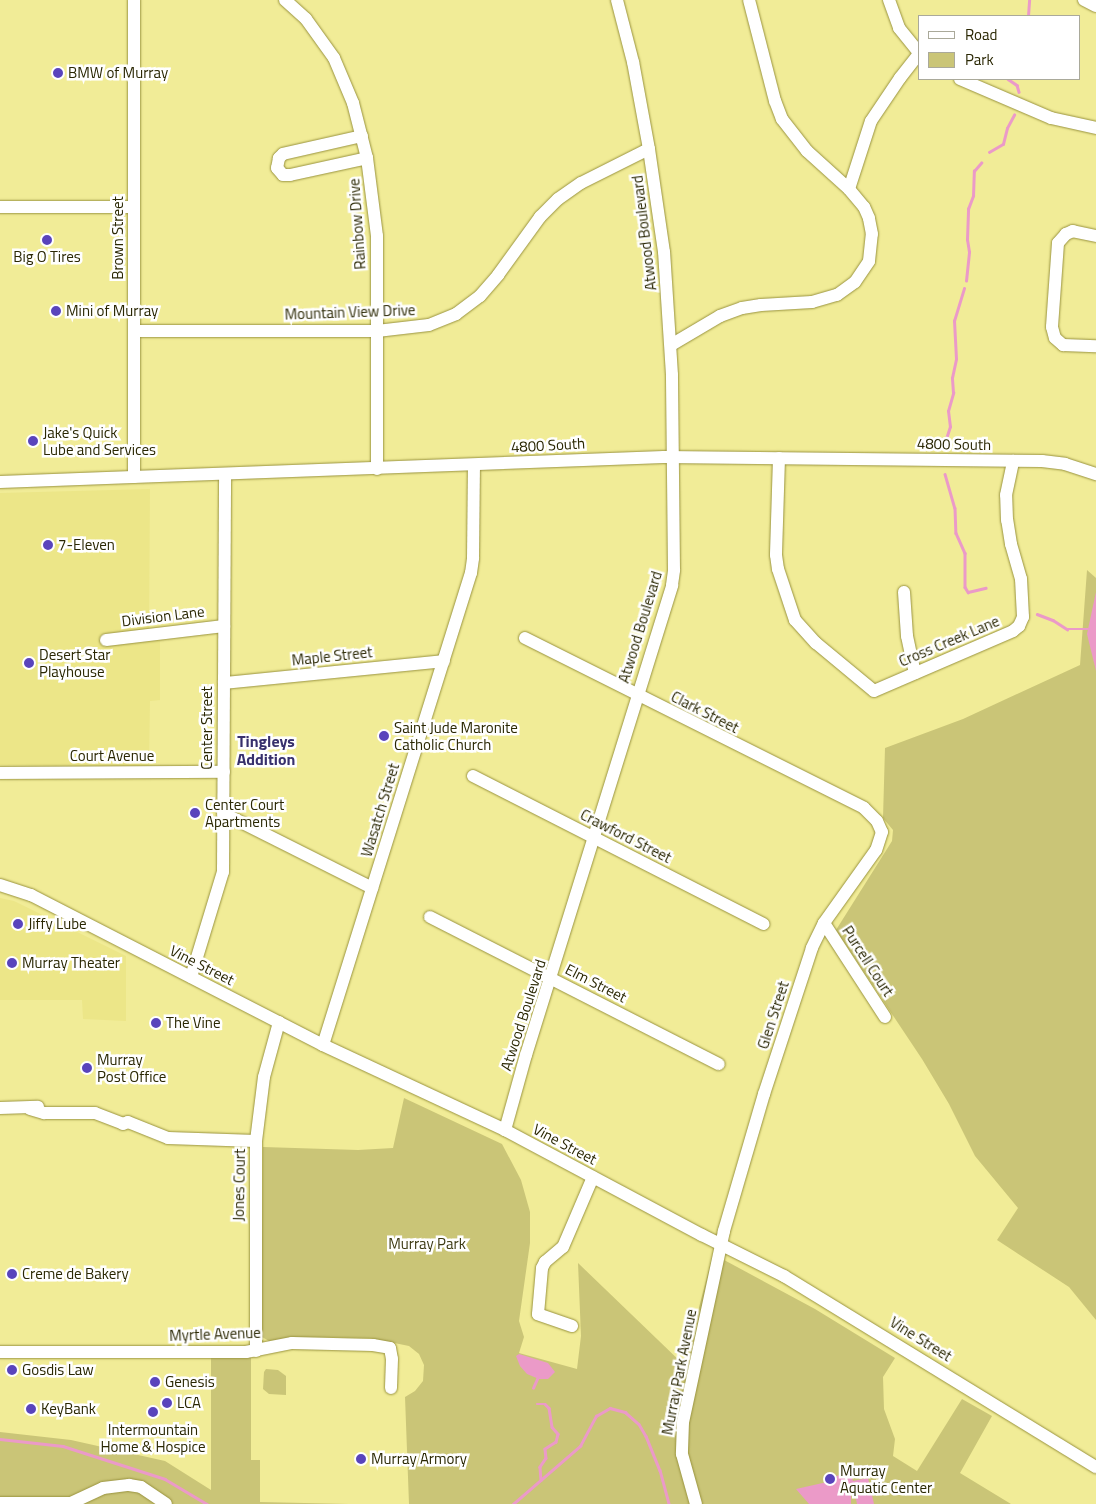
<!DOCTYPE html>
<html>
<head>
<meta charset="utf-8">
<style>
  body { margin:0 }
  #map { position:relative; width:1096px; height:1504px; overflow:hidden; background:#f1ec97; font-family:"Titillium Web",sans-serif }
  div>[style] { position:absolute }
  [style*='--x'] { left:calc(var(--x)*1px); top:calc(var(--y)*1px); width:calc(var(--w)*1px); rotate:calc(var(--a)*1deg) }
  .built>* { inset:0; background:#ece688 }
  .green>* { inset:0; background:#cac577 }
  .water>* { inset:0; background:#eb9ac8 }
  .stream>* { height:2.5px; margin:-1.25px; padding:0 1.25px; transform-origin:1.25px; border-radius:1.25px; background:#eb9ac8 }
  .roads { filter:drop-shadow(0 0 1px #99933f) drop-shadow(0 0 1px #99933f) }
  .minor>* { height:12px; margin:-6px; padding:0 6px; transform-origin:6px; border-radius:6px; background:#fff }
  .dots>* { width:14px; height:14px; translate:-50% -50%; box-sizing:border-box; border:2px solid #fff; border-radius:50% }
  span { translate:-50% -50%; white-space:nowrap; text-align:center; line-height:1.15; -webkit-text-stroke:5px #fff; paint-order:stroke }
  .poi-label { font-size:15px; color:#2a2703 }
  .left { translate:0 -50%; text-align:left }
  .street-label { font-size:15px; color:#2a2703 }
  .park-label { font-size:15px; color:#3d3a13 }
  .neighbourhood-label { font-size:16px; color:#37306c; font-weight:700 }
  .legend { position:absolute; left:918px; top:15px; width:162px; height:65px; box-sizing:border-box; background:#fff; border:1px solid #aaa99a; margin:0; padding:6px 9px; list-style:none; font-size:15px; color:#2a2703 }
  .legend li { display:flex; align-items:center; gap:10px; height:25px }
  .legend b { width:25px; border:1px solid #aaa99a }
</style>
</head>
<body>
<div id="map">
  <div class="built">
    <div style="clip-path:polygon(150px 489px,149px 638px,160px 638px,160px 700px,150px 701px,149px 766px,0 765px,0 493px)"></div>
    <div style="clip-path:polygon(0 898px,14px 901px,126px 956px,126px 1021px,83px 1019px,82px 1000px,0 1000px)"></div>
  </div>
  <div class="green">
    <div style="clip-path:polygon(1087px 570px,1096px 578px,1096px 1320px,1069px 1287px,997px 1240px,1018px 1208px,975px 1156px,949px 1104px,922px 1059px,836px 930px,892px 841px,893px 830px,883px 818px,885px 748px,963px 719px,1080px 665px)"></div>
    <div style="clip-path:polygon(404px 1098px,502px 1144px,521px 1180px,530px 1212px,530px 1243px,519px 1321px,524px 1337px,519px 1353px,577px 1369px,581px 1336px,578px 1263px,684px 1365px,713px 1254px,815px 1309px,895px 1358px,883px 1377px,884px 1409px,895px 1439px,893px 1456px,917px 1471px,962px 1399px,992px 1416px,960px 1473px,1011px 1504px,409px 1504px,405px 1397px,415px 1391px,423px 1381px,424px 1365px,419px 1354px,409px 1346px,370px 1338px,293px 1337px,269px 1341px,262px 1337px,261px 1331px,263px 1147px,358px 1150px,393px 1148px)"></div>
    <div style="clip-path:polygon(251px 1357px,251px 1460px,260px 1460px,260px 1502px,349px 1504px,0 1504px,0 1432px,71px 1440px,165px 1461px,211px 1490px,211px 1358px)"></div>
    <div style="clip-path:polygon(266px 1369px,278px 1370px,286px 1376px,286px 1395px,269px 1394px,263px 1389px,264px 1372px)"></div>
  </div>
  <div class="water">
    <div style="clip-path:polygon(1096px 592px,1096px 671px,1087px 634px)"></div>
    <div style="clip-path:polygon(519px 1354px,548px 1363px,555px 1372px,548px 1379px,539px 1379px,527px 1374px,520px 1366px,516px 1356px)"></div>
    <div style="clip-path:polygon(850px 1473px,853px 1481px,868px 1478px,874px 1504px,857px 1504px,854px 1490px,851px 1492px,851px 1504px,809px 1504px,796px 1489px,836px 1480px,836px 1476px)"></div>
  </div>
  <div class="stream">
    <div style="--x:1028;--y:16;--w:16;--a:-86"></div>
    <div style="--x:1008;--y:79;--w:11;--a:34"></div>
    <div style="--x:1017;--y:85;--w:7;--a:74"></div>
    <div style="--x:989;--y:152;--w:16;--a:-30"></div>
    <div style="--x:1003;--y:144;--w:16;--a:-76"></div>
    <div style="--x:1007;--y:128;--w:15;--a:-62"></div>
    <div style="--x:966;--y:281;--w:29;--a:-84"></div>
    <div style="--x:969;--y:252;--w:12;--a:-99"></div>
    <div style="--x:967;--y:240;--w:31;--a:-88"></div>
    <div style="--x:968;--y:209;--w:14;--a:-69"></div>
    <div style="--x:973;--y:196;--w:25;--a:-88"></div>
    <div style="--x:974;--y:171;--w:11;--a:-49"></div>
    <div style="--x:944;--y:445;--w:19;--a:-72"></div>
    <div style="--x:950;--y:427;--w:16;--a:-97"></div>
    <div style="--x:948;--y:411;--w:19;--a:-74"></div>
    <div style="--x:953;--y:393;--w:15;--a:-94"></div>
    <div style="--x:952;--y:378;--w:19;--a:-78"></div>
    <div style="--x:956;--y:359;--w:38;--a:-93"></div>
    <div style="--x:954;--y:321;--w:34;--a:-73"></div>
    <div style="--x:945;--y:474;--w:35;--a:74"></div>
    <div style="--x:955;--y:508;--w:25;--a:88"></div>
    <div style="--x:956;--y:533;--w:22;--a:66"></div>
    <div style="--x:965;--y:553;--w:34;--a:90"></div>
    <div style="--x:965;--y:587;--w:6;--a:59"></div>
    <div style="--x:968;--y:592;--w:18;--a:-13"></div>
    <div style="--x:1037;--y:614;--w:17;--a:21"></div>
    <div style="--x:1053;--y:620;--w:17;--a:33"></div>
    <div style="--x:1067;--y:629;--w:21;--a:0"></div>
    <div style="--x:533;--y:1388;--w:10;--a:-66"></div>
    <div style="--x:537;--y:1404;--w:8;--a:0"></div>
    <div style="--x:545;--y:1404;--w:6;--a:45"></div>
    <div style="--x:549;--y:1408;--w:19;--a:81"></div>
    <div style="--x:552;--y:1427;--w:9;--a:49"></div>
    <div style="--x:558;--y:1434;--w:8;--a:104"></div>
    <div style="--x:556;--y:1442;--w:13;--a:148"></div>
    <div style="--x:545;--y:1449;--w:9;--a:84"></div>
    <div style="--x:546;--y:1458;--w:11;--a:124"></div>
    <div style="--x:540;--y:1467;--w:13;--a:86"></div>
    <div style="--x:0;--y:1439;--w:63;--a:6.3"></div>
    <div style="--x:63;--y:1446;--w:107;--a:17.9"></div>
    <div style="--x:165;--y:1479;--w:49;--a:30.8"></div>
    <div style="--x:513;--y:1504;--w:89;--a:-40.9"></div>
    <div style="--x:580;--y:1446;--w:34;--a:-62"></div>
    <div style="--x:596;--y:1416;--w:16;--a:-30"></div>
    <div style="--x:610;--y:1408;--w:16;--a:15"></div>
    <div style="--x:625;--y:1412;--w:18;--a:41"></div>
    <div style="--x:639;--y:1424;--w:14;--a:60"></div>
    <div style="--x:646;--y:1436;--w:37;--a:68"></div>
    <div style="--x:660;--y:1470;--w:35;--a:75"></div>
  </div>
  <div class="roads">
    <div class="minor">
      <div style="--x:285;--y:0;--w:28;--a:42"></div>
      <div style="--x:306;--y:19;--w:48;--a:54.3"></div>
      <div style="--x:334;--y:58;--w:49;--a:67.1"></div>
      <div style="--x:353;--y:103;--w:57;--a:75.7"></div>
      <div style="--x:367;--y:158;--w:79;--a:82.7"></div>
      <div style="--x:377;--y:236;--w:233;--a:90"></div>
      <div style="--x:889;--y:0;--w:30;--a:70"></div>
      <div style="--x:899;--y:28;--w:33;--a:51"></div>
      <div style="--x:1084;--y:0;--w:13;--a:27"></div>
      <div style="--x:960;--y:79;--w:99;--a:23.2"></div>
      <div style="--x:1051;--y:118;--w:46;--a:12.5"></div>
      <div style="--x:362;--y:136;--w:81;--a:167.2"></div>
      <div style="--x:283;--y:154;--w:6;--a:135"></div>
      <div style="--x:279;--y:158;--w:10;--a:101"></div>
      <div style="--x:277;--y:168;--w:9;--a:49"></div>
      <div style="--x:283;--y:175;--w:7;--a:0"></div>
      <div style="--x:290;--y:175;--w:79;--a:-12.4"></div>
      <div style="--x:849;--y:189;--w:71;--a:-72.1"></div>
      <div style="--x:871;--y:121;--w:52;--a:-56"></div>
      <div style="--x:900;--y:78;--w:31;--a:-52"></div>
      <div style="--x:0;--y:207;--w:134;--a:0"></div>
      <div style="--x:1096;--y:236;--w:24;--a:-168"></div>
      <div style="--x:1073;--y:231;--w:8;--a:157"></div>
      <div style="--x:1066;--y:234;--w:12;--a:132"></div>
      <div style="--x:1058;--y:243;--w:84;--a:94.1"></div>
      <div style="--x:1052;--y:327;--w:11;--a:75"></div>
      <div style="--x:1055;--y:338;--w:11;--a:41"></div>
      <div style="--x:1063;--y:345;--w:33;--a:2"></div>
      <div style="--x:134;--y:331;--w:243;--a:0"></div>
      <div style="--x:377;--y:331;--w:52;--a:-6.6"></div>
      <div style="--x:429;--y:325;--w:29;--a:-22"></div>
      <div style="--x:456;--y:314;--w:30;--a:-37"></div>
      <div style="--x:480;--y:296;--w:28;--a:-49"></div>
      <div style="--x:498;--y:275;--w:72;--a:-54.1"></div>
      <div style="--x:540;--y:217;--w:25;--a:-45"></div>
      <div style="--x:558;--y:199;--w:28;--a:-35"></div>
      <div style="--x:581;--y:183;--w:76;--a:-26.6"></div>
      <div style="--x:671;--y:345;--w:57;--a:-30.6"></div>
      <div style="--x:720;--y:316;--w:23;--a:-20"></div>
      <div style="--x:742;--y:308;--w:19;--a:-9"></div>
      <div style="--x:761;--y:305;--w:51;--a:-3.4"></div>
      <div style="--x:812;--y:302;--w:26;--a:-16"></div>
      <div style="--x:837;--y:295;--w:22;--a:-36"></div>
      <div style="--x:855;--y:282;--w:25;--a:-56"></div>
      <div style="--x:869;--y:261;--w:27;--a:-84"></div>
      <div style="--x:872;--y:234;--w:16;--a:-101"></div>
      <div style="--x:869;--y:218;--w:12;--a:-114"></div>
      <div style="--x:864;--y:207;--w:23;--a:-130"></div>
      <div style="--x:849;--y:189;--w:57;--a:-137.9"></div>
      <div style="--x:807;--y:151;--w:41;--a:-128"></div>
      <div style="--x:782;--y:119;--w:19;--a:-111"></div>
      <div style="--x:775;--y:101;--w:104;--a:-104.4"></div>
      <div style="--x:779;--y:458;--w:97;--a:91.8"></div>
      <div style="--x:776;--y:555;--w:14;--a:82"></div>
      <div style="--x:778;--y:569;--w:54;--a:71.6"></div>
      <div style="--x:795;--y:620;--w:31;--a:48"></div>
      <div style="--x:816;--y:643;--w:75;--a:39.6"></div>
      <div style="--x:874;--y:691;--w:151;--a:-23.3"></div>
      <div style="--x:1013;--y:631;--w:8;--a:-40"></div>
      <div style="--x:1019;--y:626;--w:10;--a:-66"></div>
      <div style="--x:1023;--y:617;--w:38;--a:-93"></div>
      <div style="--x:1021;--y:579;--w:36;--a:-106"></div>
      <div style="--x:1011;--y:544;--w:24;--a:-99"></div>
      <div style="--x:1007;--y:520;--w:25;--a:-92"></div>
      <div style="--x:1006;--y:495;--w:35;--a:-78"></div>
      <div style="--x:134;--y:477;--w:477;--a:-90"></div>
      <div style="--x:0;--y:482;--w:664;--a:-2.16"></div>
      <div style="--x:664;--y:457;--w:378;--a:0.6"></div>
      <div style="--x:1042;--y:461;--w:23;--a:7"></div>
      <div style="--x:1065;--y:464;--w:33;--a:18"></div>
      <div style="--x:904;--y:592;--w:44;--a:86.1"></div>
      <div style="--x:907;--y:636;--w:38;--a:78"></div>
      <div style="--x:525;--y:638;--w:379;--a:26.6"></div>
      <div style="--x:864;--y:808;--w:18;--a:45"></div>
      <div style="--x:877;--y:821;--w:12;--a:66"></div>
      <div style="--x:882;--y:832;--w:19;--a:108"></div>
      <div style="--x:876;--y:850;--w:90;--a:125.5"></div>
      <div style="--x:824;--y:923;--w:28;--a:116"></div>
      <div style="--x:812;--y:948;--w:154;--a:108.2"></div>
      <div style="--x:764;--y:1094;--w:143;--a:106.3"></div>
      <div style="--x:724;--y:1231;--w:195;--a:102.1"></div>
      <div style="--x:683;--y:1422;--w:32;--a:92"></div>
      <div style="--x:682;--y:1454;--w:52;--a:74.4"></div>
      <div style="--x:106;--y:640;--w:119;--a:-6.8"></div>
      <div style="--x:224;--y:683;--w:221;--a:-5.7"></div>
      <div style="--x:0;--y:773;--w:224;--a:-0.3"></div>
      <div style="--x:473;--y:776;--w:326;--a:27"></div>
      <div style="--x:223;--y:813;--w:167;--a:26.7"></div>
      <div style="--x:0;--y:885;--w:33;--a:18"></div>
      <div style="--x:31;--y:895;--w:328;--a:27.2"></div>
      <div style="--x:323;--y:1045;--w:201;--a:25"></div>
      <div style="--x:505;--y:1130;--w:223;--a:28.1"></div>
      <div style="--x:702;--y:1235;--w:92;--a:26.6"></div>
      <div style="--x:784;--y:1276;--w:366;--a:31.5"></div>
      <div style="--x:430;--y:917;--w:324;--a:27"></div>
      <div style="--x:824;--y:923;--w:112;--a:57"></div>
      <div style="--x:191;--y:977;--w:110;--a:-73.1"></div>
      <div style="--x:223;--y:872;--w:398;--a:-89.7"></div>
      <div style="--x:323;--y:1045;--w:495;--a:-72.6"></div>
      <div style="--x:471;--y:573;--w:15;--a:-82"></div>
      <div style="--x:473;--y:558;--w:93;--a:-89.4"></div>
      <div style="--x:0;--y:1108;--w:38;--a:-2"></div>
      <div style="--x:30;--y:1109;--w:15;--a:16"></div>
      <div style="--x:44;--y:1113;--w:51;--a:0"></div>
      <div style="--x:95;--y:1113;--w:30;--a:21"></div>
      <div style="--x:123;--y:1124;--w:5;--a:-22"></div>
      <div style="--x:128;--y:1122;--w:43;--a:21.8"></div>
      <div style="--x:168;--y:1138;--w:88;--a:2"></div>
      <div style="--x:505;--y:1130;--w:78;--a:-74.4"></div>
      <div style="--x:526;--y:1055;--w:492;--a:-72.7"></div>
      <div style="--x:672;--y:585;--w:15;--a:-82"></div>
      <div style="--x:674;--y:570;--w:195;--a:-90.6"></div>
      <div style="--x:672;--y:375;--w:123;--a:-93.7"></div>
      <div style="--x:664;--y:252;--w:104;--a:-98.3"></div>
      <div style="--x:649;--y:149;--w:88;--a:-100.4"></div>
      <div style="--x:633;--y:62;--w:64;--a:-104.5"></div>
      <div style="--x:572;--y:1326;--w:36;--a:-161"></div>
      <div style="--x:538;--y:1314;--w:46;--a:-85"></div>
      <div style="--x:542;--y:1268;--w:7;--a:-63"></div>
      <div style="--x:545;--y:1262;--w:23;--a:-40"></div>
      <div style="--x:563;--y:1247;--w:76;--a:-66.8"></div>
      <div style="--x:256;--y:1351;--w:210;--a:-90"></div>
      <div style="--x:256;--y:1141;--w:64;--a:-82.9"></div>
      <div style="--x:264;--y:1077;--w:57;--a:-74.7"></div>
      <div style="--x:0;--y:1352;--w:246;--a:0"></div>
      <div style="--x:246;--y:1352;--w:47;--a:-11.1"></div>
      <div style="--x:292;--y:1343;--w:81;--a:1.4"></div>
      <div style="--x:373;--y:1345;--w:17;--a:10"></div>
      <div style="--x:390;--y:1348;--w:11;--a:80"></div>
      <div style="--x:392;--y:1359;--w:29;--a:92"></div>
      <div style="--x:0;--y:1503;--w:71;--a:0"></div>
      <div style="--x:71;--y:1503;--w:35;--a:-25"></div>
      <div style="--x:103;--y:1488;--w:26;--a:-7"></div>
      <div style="--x:129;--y:1485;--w:12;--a:9"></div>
      <div style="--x:141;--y:1487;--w:30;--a:34"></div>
    </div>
  </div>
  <div class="dots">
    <div style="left:58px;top:73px;background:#5944bc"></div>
    <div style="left:47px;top:240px;background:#5944bc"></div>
    <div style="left:56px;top:311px;background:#5944bc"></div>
    <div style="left:33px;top:441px;background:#5944bc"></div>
    <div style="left:48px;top:545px;background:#5944bc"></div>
    <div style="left:29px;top:663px;background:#5944bc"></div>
    <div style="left:384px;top:736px;background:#5944bc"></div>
    <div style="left:195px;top:813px;background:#5944bc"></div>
    <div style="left:18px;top:924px;background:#5944bc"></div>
    <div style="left:12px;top:963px;background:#5944bc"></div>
    <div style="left:156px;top:1023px;background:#5944bc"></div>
    <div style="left:87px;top:1068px;background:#5944bc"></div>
    <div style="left:12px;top:1274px;background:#5944bc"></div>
    <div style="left:12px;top:1370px;background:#5944bc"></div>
    <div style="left:155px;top:1382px;background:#5944bc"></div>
    <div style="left:167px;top:1403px;background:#5944bc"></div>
    <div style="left:31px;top:1409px;background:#5944bc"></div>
    <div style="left:153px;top:1412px;background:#5944bc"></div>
    <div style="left:361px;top:1459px;background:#5944bc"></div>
    <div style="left:830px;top:1479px;background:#5944bc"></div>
  </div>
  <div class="poi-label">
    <span class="left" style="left:68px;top:73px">BMW of Murray</span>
    <span style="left:47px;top:257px">Big O Tires</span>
    <span class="left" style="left:66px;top:311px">Mini of Murray</span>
    <span class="left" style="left:43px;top:441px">Jake's Quick<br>Lube and Services</span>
    <span class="left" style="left:58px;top:545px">7-Eleven</span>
    <span class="left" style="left:39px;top:663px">Desert Star<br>Playhouse</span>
    <span class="left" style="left:394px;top:736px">Saint Jude Maronite<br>Catholic Church</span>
    <span class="left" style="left:205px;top:813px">Center Court<br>Apartments</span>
    <span class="left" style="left:28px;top:924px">Jiffy Lube</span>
    <span class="left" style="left:22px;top:963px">Murray Theater</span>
    <span class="left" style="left:166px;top:1023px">The Vine</span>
    <span class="left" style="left:97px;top:1068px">Murray<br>Post Office</span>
    <span class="left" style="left:22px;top:1274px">Creme de Bakery</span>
    <span class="left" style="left:22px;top:1370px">Gosdis Law</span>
    <span class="left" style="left:165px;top:1382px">Genesis</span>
    <span class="left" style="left:177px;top:1403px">LCA</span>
    <span class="left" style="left:41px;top:1409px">KeyBank</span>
    <span style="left:153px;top:1438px">Intermountain<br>Home &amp; Hospice</span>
    <span class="left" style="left:371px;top:1459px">Murray Armory</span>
    <span class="left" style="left:840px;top:1479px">Murray<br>Aquatic Center</span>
  </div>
  <div class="street-label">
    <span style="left:357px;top:224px;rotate:-94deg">Rainbow Drive</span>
    <span style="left:644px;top:233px;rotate:-97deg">Atwood Boulevard</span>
    <span style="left:118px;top:238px;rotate:-90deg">Brown Street</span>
    <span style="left:350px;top:312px;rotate:-2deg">Mountain View Drive</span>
    <span style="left:954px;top:444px;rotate:1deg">4800 South</span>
    <span style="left:548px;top:445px;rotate:-3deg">4800 South</span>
    <span style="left:163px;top:616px;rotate:-7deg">Division Lane</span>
    <span style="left:640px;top:627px;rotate:-73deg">Atwood Boulevard</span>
    <span style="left:949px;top:641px;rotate:-23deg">Cross Creek Lane</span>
    <span style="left:332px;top:656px;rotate:-6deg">Maple Street</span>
    <span style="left:705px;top:712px;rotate:27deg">Clark Street</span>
    <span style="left:207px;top:728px;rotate:-90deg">Center Street</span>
    <span style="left:112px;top:756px">Court Avenue</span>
    <span style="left:380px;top:810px;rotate:-73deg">Wasatch Street</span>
    <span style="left:626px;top:836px;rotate:27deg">Crawford Street</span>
    <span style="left:868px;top:961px;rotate:57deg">Purcell Court</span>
    <span style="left:202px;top:965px;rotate:27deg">Vine Street</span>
    <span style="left:596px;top:983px;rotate:27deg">Elm Street</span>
    <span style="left:523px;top:1015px;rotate:-72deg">Atwood Boulevard</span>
    <span style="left:773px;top:1015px;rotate:-72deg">Glen Street</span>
    <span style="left:565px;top:1144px;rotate:28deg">Vine Street</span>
    <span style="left:239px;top:1185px;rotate:-89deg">Jones Court</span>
    <span style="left:215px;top:1334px;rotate:-2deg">Myrtle Avenue</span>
    <span style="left:921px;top:1339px;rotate:32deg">Vine Street</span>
    <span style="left:679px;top:1372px;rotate:-79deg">Murray Park Avenue</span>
  </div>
  <div class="park-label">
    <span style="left:427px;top:1244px">Murray Park</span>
  </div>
  <div class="neighbourhood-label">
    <span style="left:266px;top:750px">Tingleys<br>Addition</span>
  </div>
  <ul class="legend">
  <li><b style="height:6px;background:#fff"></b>Road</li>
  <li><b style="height:14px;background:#cac577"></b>Park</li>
  </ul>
</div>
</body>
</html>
